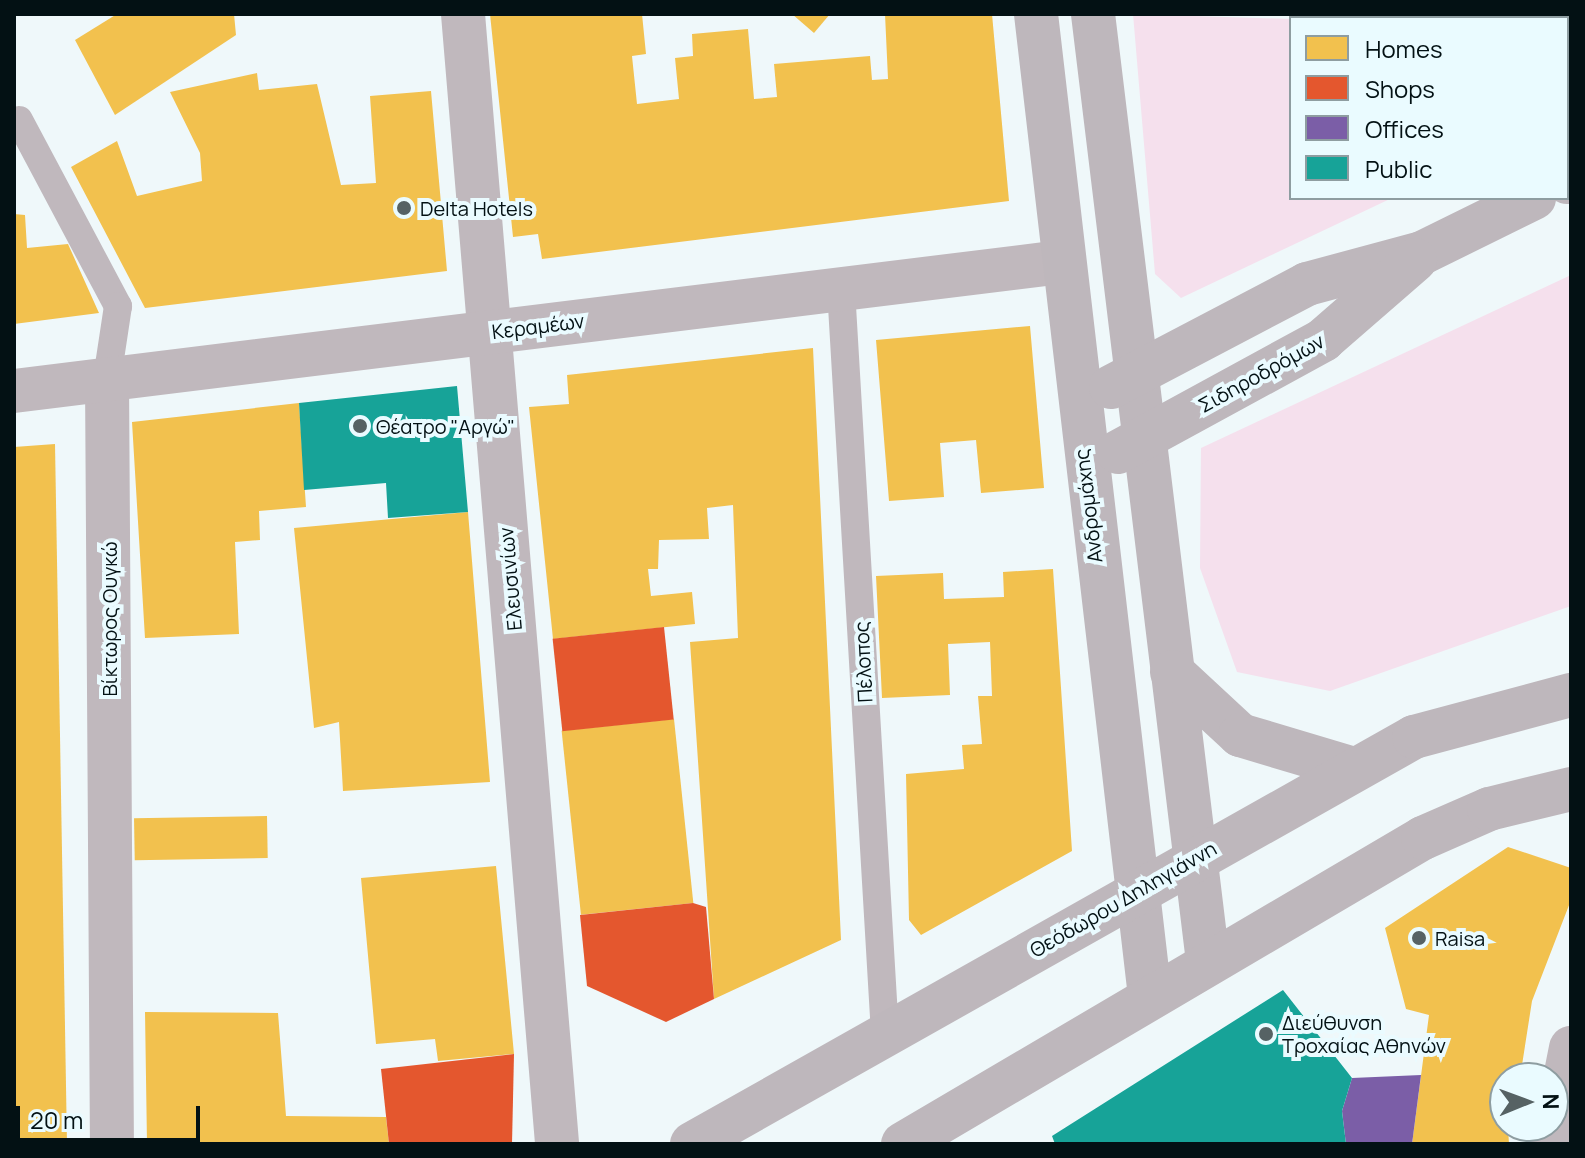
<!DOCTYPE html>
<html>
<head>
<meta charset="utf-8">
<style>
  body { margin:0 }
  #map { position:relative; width:1585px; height:1158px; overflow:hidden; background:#eff8fa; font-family:Manrope,sans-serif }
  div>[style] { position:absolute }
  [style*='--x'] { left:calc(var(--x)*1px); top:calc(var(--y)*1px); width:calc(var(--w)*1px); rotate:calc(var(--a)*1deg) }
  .built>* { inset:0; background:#dbf6fc }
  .green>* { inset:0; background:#f5e0ed }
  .homes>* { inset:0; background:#f2c14e; transform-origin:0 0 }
  .shops>* { inset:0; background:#e4572e; transform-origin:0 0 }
  .offices>* { inset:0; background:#7b5ea7 }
  .public>* { inset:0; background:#17a398 }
  .lane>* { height:28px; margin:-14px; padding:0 14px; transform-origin:14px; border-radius:14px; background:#c0b8bd }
  .street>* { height:44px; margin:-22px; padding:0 22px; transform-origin:22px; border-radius:22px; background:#c0b8bd }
  .secondary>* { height:44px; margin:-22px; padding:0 22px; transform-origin:22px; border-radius:22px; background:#beb7bc }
  .dots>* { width:22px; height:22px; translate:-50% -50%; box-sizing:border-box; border:4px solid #eafbff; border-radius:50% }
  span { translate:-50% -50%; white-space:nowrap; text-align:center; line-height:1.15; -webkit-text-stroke:8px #eafbff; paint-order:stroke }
  .poi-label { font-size:20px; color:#031114 }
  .left { translate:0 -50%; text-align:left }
  .street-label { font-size:20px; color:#031114 }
  .frame { position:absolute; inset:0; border:16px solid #031114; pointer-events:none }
  .legend { position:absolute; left:1289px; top:16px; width:280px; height:184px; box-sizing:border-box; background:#eafbff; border:2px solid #8e9da1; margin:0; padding:10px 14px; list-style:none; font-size:24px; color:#031114 }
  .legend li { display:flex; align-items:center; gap:16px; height:40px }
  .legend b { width:40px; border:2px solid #8e9da1 }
  .north { position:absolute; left:1489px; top:1062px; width:80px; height:80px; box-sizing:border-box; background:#eafbff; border:2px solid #8e9da1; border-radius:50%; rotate:89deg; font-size:22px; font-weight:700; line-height:32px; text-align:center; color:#031114 }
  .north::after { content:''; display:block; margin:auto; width:28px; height:36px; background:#566264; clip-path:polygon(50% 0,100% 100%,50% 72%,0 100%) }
  .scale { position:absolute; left:16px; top:1106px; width:184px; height:36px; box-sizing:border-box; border:4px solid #031114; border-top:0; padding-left:10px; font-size:24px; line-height:28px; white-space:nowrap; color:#031114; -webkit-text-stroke:6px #eafbff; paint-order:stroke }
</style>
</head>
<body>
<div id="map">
  <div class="built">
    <div style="clip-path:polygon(1338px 14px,1571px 14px,1571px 149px,1567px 18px)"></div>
  </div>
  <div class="green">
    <div style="clip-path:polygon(1133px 14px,1291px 19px,1291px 198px,1392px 198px,1181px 298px,1155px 274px)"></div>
    <div style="clip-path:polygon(1571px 275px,1571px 606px,1330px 691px,1237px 672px,1200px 568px,1201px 448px)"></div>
  </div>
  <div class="homes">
    <div style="clip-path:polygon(117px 14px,234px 14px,236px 35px,115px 115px,75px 40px)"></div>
    <div style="clip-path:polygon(490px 14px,642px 14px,646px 54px,632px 56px,637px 104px,679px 99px,675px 58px,693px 56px,692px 34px,748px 29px,754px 99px,777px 97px,774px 64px,870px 56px,872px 80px,888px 79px,885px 14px,992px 14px,1009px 201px,542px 259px,538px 234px,513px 237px)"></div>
    <div style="clip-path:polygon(792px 14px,830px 14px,814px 33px)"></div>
    <div style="clip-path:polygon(257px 73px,259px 90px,317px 84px,341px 185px,376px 183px,370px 96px,431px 91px,447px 271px,145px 308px,71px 167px,117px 141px,137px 196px,202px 181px,200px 153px,170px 92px)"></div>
    <div style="clip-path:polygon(14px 214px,25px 215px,27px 248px,68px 244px,99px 313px,14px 324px)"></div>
    <div style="clip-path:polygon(1030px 326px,1044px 488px,981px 493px,976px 440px,940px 443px,944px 497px,889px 501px,876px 340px)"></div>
    <div style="clip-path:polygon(813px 348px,841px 940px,714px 999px,690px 642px,738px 638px,733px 505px,707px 508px,709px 539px,659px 540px,658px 569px,648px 569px,651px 596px,692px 592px,695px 624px,553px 639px,529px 407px,569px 404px,567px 375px)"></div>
    <div style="clip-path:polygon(299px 403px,306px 507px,259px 511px,260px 540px,235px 542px,239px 634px,145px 638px,132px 422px)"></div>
    <div style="clip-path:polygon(55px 444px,67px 1144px,14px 1144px,14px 447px)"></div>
    <div style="clip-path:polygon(468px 512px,490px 782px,343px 791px,339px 722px,314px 728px,294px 528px)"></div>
    <div style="clip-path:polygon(1053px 569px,1072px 851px,921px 935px,909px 920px,906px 774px,964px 769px,962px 745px,982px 744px,978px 696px,992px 696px,990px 642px,948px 644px,950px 695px,882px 698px,876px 576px,943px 573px,944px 599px,1004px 597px,1003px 572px)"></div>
    <div style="left:674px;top:719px;width:185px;height:113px;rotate:84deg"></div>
    <div style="left:267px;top:816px;width:42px;height:133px;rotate:89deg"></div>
    <div style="clip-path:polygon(1508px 847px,1571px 868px,1571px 900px,1532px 1001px,1520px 1078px,1505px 1078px,1509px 1144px,1412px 1144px,1429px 1015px,1406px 1009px,1385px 928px)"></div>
    <div style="clip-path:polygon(496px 866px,514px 1054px,438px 1061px,435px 1039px,376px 1044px,361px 878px)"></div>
    <div style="clip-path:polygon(145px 1012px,278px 1013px,286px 1116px,386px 1117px,389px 1144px,147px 1144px)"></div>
  </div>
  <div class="shops">
    <div style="left:664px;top:627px;width:93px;height:112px;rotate:84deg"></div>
    <div style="clip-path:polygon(693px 903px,706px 907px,714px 999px,666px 1022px,587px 986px,580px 915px)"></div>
    <div style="clip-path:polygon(514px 1054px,512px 1144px,389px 1144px,381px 1069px)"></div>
  </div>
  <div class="offices">
    <div style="clip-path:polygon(1421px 1075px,1412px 1144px,1346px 1144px,1342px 1111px,1352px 1078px)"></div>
  </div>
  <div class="public">
    <div style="clip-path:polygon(457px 386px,468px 512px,388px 518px,386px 483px,304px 490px,299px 403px)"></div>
    <div style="clip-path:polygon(1283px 990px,1352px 1078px,1342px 1111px,1346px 1144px,1055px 1144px,1052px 1136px)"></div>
  </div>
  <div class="lane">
    <div style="--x:19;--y:120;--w:211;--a:62"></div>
    <div style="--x:118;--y:306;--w:74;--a:98.6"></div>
    <div style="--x:841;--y:289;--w:746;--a:86.62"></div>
  </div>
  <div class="street">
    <div style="--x:463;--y:14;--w:1134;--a:85.24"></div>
    <div style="--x:107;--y:379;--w:765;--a:89.63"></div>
    <div style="--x:14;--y:391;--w:1056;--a:-7.02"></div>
    <div style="--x:1552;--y:1144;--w:98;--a:-78.8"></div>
  </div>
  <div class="secondary">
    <div style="--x:1036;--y:14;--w:990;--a:83.38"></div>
    <div style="--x:1093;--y:14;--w:955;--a:83.08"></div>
    <div style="--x:1567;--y:182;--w:4;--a:-27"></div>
    <div style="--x:1111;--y:387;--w:221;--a:-27.7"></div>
    <div style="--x:1307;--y:284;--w:119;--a:-15.1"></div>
    <div style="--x:1422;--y:253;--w:125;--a:-26.2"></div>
    <div style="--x:1118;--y:452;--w:234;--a:-28.6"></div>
    <div style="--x:1323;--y:340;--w:122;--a:-41"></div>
    <div style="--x:1172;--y:672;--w:93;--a:42.8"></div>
    <div style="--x:1240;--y:735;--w:119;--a:16.6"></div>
    <div style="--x:692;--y:1144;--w:829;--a:-29.41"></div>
    <div style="--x:1414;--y:737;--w:163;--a:-15"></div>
    <div style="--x:903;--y:1144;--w:603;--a:-30.48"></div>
    <div style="--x:1423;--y:838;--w:72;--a:-23.7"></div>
    <div style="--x:1489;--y:809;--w:84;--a:-13.7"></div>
  </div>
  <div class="dots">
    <div style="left:404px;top:208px;background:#566264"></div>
    <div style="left:360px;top:426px;background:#566264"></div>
    <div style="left:1419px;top:938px;background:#566264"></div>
    <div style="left:1266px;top:1034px;background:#566264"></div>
  </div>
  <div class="poi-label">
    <span class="left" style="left:420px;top:208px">Delta Hotels</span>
    <span class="left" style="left:376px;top:426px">Θέατρο "Αργώ"</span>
    <span class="left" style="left:1435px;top:938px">Raisa</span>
    <span class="left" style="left:1282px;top:1034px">Διεύθυνση<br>Τροχαίας Αθηνών</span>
  </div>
  <div class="street-label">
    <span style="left:538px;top:326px;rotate:-7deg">Κεραμέων</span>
    <span style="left:1261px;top:373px;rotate:-29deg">Σιδηροδρόμων</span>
    <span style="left:1088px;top:506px;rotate:-97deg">Ανδρομάχης</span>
    <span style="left:510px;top:579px;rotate:-95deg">Ελευσινίων</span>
    <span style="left:109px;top:619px;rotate:-90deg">Βίκτωρος Ουγκώ</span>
    <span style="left:863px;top:662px;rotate:-93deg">Πέλοπος</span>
    <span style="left:1123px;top:899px;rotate:-30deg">Θεόδωρου Δηληγιάννη</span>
  </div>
  <div class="frame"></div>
  <ul class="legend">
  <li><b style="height:22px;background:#f2c14e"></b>Homes</li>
  <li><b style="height:22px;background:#e4572e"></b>Shops</li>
  <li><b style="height:22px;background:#7b5ea7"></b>Offices</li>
  <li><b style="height:22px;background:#17a398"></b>Public</li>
  </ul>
  <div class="north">N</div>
  <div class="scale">20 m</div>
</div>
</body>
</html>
